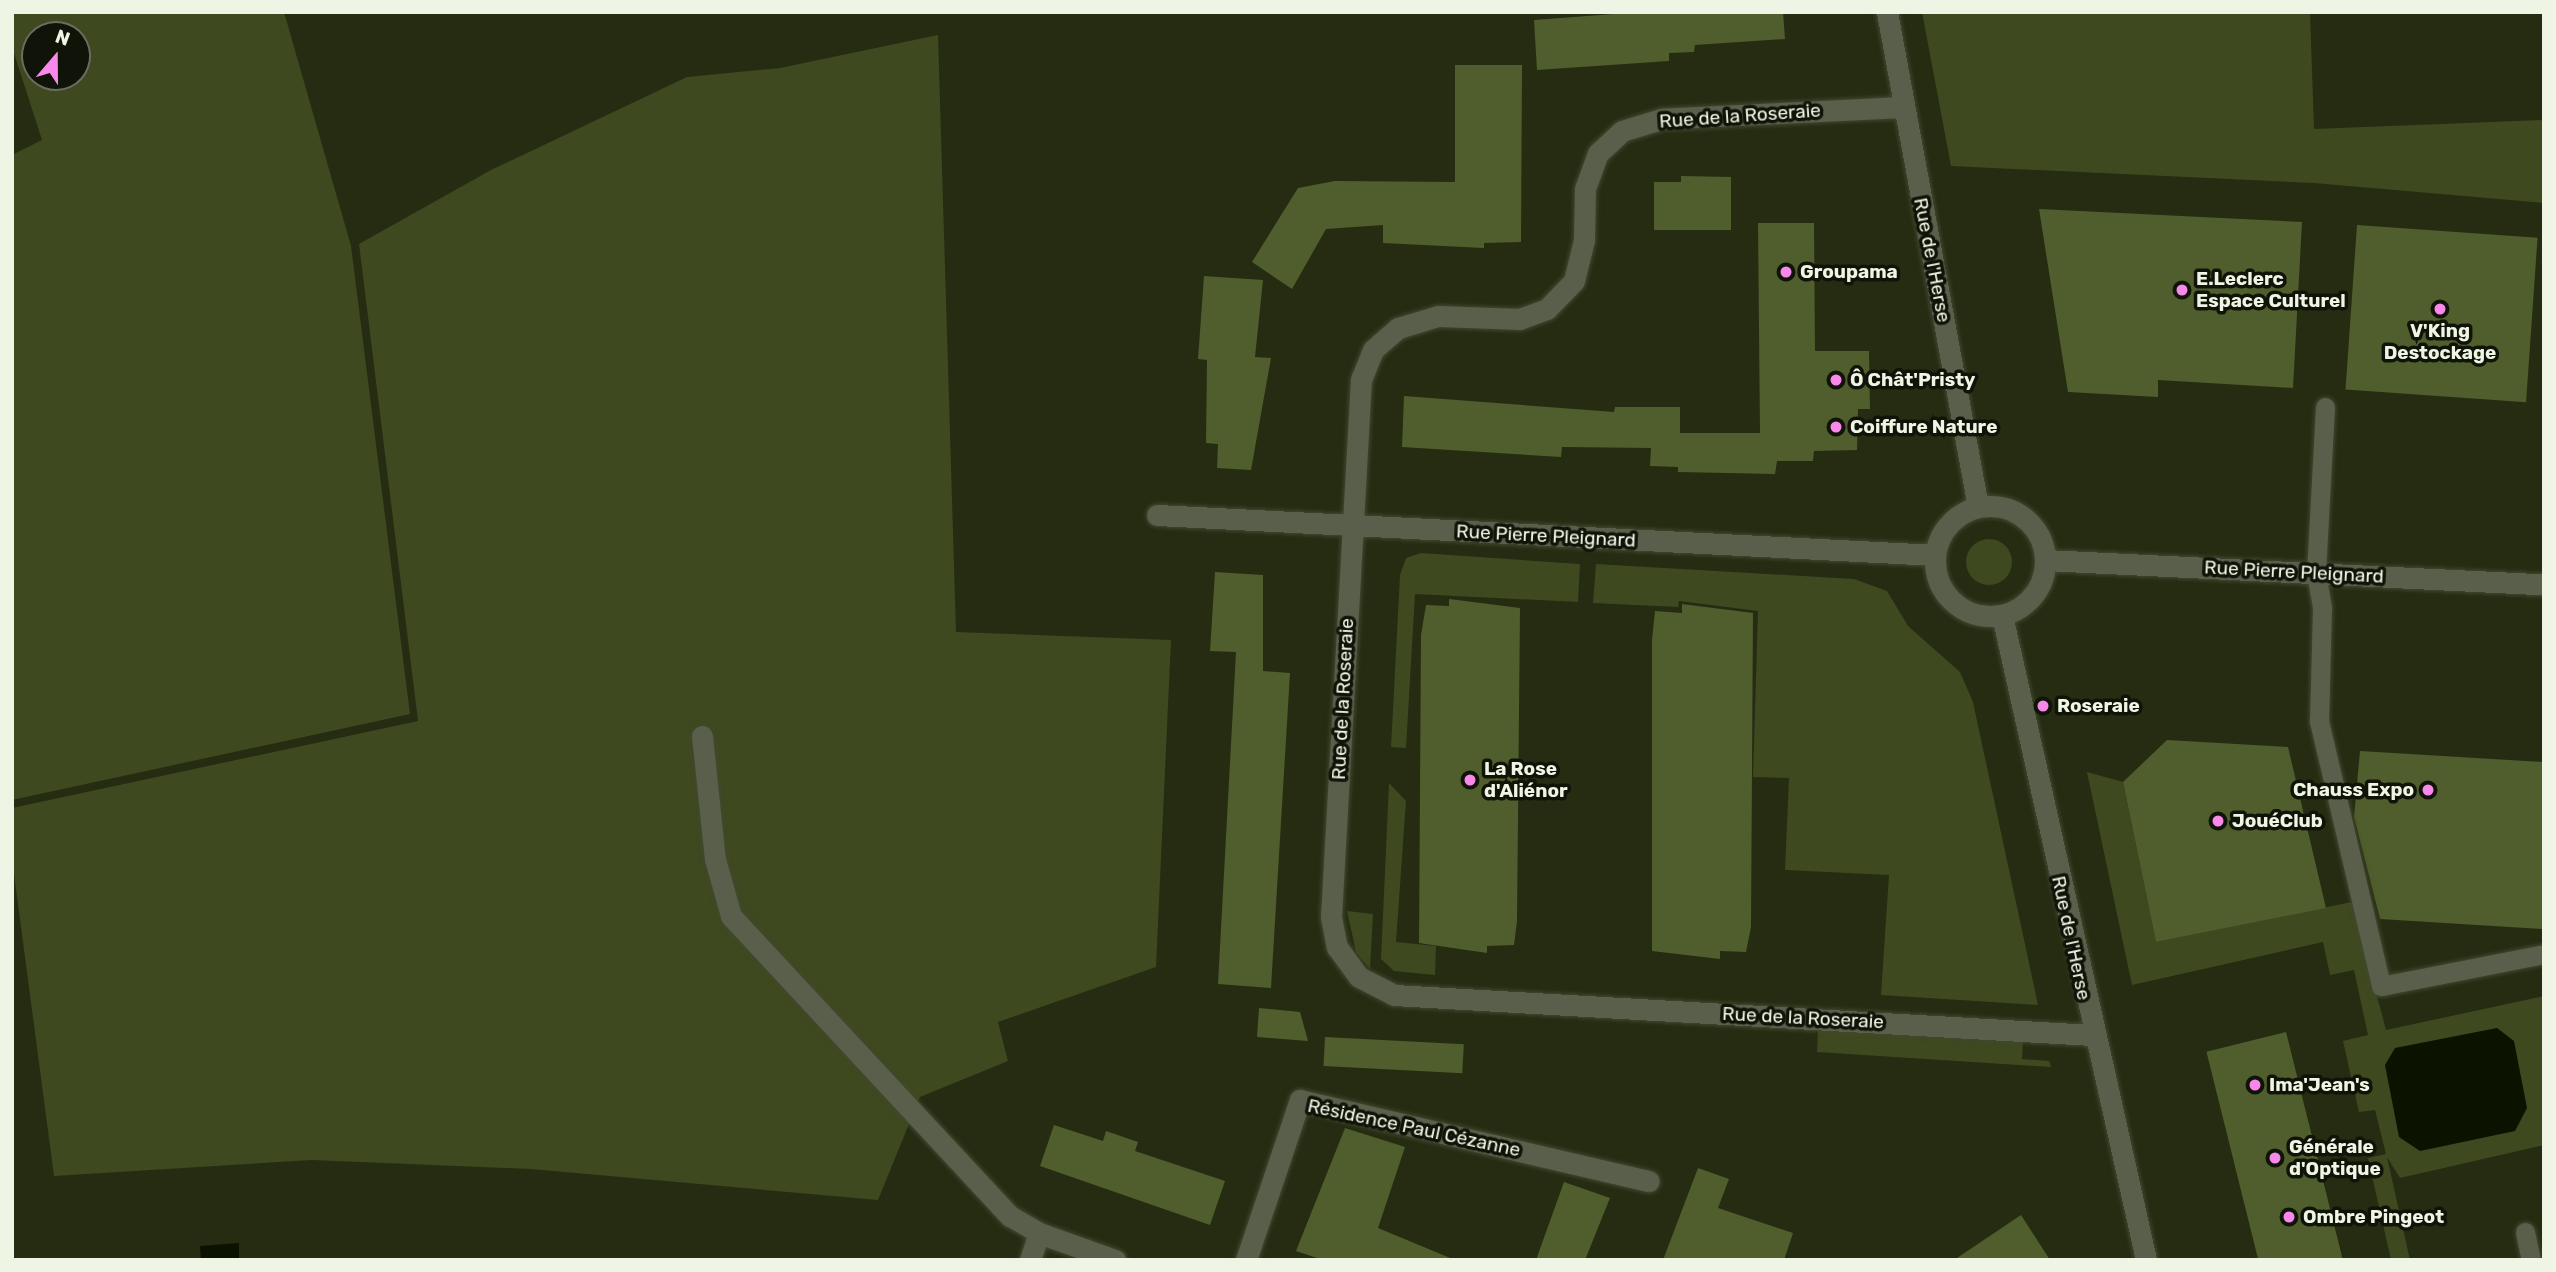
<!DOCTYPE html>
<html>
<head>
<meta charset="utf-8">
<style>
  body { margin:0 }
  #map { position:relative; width:2556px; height:1272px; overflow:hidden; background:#252c12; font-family:Rubik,sans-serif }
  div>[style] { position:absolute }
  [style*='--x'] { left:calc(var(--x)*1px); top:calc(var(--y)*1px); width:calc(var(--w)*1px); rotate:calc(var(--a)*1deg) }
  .green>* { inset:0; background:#3e491f }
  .round { border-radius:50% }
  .water>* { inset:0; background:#0c1200 }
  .building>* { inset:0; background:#505e2d; transform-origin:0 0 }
  .roads { filter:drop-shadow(0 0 2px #41482f) drop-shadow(0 0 2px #41482f) }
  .service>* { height:19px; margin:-9.5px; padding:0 9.5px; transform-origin:9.5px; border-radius:9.5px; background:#595f4b }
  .minor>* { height:21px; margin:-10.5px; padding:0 10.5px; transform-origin:10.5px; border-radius:10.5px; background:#595f4b }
  .minor>.ring { margin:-10.5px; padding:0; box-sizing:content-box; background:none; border:21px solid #595f4b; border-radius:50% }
  .dots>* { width:19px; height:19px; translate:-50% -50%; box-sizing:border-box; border:4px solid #101308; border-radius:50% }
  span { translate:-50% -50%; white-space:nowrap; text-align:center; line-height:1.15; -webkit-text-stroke:7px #101308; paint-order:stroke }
  .street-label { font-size:19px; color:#eff5e4 }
  .poi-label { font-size:19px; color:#eff5e4; font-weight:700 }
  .left { translate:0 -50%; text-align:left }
  .right { translate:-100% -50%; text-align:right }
  .frame { position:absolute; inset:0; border:14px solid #eff5e4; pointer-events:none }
  .north { position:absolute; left:21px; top:21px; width:70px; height:70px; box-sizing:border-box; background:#101308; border:2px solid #696d60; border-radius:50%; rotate:20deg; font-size:19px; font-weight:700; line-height:28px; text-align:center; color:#eff5e4 }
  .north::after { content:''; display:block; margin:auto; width:24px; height:32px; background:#f888ea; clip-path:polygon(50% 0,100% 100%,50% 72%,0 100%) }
</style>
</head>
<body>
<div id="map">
  <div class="green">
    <div style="clip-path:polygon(evenodd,12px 12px,284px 12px,351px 246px,410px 714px,12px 800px,12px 155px,42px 140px,12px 47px,12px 12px,77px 35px,77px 77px,35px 77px,35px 35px,77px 35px)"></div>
    <div style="clip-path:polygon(1922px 12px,2310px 12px,2314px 129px,2544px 120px,2544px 203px,2314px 183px,1951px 166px)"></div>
    <div style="clip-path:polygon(938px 35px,956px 632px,1171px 640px,1156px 967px,998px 1022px,1008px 1061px,920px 1097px,878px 1200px,531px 1169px,312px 1160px,54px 1176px,12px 859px,12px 808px,418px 721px,359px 244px,491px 170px,687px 77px,780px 68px)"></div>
    <div class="round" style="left:1966px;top:539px;width:46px;height:46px"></div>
    <div style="clip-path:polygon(1421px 553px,1580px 564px,1578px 602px,1415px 594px,1406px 748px,1391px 747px,1400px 575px,1406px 558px)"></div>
    <div style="clip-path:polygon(1596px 564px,1854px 579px,1887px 591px,1908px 626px,1960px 672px,1973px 702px,2038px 1005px,1881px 995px,1889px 875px,1785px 870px,1789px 778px,1753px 777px,1758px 611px,1679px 601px,1678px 607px,1593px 603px)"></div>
    <div style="clip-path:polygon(2087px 772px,2123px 782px,2156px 942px,2352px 902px,2386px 1030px,2544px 996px,2544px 1145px,2400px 1178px,2387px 1157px,2410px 1260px,2391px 1260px,2368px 1158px,2386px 1154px,2375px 1110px,2359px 1112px,2343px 1041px,2368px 1035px,2354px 970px,2330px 975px,2323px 942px,2132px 985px)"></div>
    <div style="clip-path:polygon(1389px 783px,1406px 801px,1396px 942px,1436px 946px,1435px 975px,1394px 971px,1381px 959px)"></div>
    <div style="clip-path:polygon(1347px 911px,1373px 914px,1370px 969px,1356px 952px)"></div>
    <div style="clip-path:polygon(1818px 1029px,2023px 1042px,2022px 1059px,2049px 1061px,2051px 1067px,1817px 1052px)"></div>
  </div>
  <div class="water">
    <div style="clip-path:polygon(2497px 1028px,2514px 1041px,2527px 1108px,2515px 1131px,2420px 1151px,2399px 1137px,2385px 1065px,2395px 1048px)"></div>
    <div style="clip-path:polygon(239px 1243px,239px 1260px,201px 1260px,200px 1246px)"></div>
  </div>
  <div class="building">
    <div style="clip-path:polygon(1640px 12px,1783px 12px,1785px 39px,1695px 45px,1694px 52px,1669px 53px,1669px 61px,1537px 70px,1534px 20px)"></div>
    <div style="clip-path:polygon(1455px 65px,1522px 65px,1521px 242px,1484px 243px,1484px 248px,1383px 243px,1383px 225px,1326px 229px,1292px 289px,1252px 262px,1298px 188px,1335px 181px,1455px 182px)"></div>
    <div style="clip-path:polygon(1681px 176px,1731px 177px,1731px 230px,1654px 230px,1654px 182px,1681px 182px)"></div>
    <div style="clip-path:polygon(2039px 209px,2302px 222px,2293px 388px,2158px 380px,2158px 397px,2068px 392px)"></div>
    <div style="clip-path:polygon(1758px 223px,1814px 223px,1815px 351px,1869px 351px,1870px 409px,1858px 409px,1857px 450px,1814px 451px,1813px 461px,1777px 461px,1775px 474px,1678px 472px,1678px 467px,1650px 466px,1651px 448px,1562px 447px,1561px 457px,1402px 447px,1404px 396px,1614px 412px,1615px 407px,1680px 407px,1680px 433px,1760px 433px)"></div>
    <div style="left:2357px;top:225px;width:181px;height:165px;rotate:4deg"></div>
    <div style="clip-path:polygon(1204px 276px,1263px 280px,1255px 357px,1271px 358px,1251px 470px,1217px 468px,1218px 444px,1206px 443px,1207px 360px,1198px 359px)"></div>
    <div style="clip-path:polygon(1215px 572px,1263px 575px,1263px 671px,1290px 673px,1271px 988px,1218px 984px,1236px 652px,1210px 651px)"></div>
    <div style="clip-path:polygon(1449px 599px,1520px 608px,1517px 921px,1514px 945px,1487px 946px,1487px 953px,1419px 943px,1421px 635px,1426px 605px,1449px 606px)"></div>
    <div style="clip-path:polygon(1682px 604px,1753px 613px,1751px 927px,1746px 952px,1720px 951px,1720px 959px,1652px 951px,1652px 640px,1655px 611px,1682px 613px)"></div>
    <div style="clip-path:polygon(2167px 740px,2288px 747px,2326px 908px,2156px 942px,2123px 782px)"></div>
    <div style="clip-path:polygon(2360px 751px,2544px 762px,2544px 929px,2380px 919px,2354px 817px)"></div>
    <div style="clip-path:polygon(1259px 1008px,1300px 1012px,1308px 1041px,1257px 1037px)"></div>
    <div style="left:2286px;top:1032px;width:235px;height:82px;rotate:76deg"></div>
    <div style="left:1325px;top:1037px;width:139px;height:29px;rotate:3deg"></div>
    <div style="clip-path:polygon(1054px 1125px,1103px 1141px,1106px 1131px,1138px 1142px,1135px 1151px,1225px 1181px,1210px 1225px,1040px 1166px)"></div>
    <div style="clip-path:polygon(1345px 1128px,1405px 1147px,1378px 1228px,1455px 1260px,1323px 1260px,1296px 1251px)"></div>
    <div style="clip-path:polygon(1698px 1168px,1729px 1179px,1718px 1208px,1793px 1233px,1784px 1260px,1663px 1260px)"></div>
    <div style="clip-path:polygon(1564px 1182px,1610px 1198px,1585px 1260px,1536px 1260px)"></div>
    <div style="clip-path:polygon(2021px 1215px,2050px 1260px,1954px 1260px)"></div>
  </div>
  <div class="roads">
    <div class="service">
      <div style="--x:2325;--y:407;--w:166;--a:93.1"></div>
      <div style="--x:2316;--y:573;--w:36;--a:80"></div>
      <div style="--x:2322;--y:608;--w:113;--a:91.5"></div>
      <div style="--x:2319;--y:721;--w:272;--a:76.8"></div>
      <div style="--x:2381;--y:986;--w:166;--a:-11.1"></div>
      <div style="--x:2525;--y:1232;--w:29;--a:78"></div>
    </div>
    <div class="minor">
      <div style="--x:1887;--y:12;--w:503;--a:79.58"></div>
      <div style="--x:1903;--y:107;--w:242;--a:177.2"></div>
      <div style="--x:1661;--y:119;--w:41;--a:162.9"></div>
      <div style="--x:1622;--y:131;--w:33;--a:137"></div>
      <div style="--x:1598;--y:153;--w:37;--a:110"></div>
      <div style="--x:1585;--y:188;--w:52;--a:91.1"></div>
      <div style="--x:1584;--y:240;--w:42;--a:103.7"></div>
      <div style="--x:1574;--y:281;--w:39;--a:134"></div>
      <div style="--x:1547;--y:309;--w:29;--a:160"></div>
      <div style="--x:1520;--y:319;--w:82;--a:-177.9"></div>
      <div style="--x:1438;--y:316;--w:42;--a:163.3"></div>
      <div style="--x:1398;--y:328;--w:33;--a:139"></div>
      <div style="--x:1373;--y:350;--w:31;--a:112"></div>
      <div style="--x:1361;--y:379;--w:539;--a:93.19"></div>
      <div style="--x:1331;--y:917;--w:31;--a:79"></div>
      <div style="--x:1337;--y:947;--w:37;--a:54"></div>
      <div style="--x:1359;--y:977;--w:39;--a:27"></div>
      <div style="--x:1394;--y:995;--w:699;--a:3.28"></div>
      <div class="ring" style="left:1935px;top:506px;width:89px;height:89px"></div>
      <div style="--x:1157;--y:515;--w:779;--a:2.94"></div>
      <div style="--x:2045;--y:560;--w:500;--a:2.8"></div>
      <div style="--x:2002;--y:615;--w:661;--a:77.41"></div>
      <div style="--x:702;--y:736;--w:124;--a:84"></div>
      <div style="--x:715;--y:859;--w:59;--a:74.3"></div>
      <div style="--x:731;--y:916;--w:410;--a:47.1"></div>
      <div style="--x:1010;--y:1216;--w:34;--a:30"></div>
      <div style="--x:1030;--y:1260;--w:28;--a:-72"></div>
      <div style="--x:1039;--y:1233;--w:81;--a:19.6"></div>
      <div style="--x:1246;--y:1260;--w:169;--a:-71.4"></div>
      <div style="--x:1300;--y:1100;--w:358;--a:13.1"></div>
    </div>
  </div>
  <div class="dots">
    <div style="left:1786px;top:272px;background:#f888ea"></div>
    <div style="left:2182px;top:290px;background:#f888ea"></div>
    <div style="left:2440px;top:309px;background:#f888ea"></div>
    <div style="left:1836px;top:380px;background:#f888ea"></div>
    <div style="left:1836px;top:427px;background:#f888ea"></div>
    <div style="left:2043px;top:706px;background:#f888ea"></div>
    <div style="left:1470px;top:780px;background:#f888ea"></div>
    <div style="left:2428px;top:790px;background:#f888ea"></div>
    <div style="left:2218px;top:821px;background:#f888ea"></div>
    <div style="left:2255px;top:1085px;background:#f888ea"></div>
    <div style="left:2275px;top:1158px;background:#f888ea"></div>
    <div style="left:2289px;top:1217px;background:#f888ea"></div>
  </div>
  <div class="street-label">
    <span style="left:1740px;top:116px;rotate:-4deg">Rue de la Roseraie</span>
    <span style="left:1932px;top:260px;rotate:79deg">Rue de l'Herse</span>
    <span style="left:1546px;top:536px;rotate:3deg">Rue Pierre Pleignard</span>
    <span style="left:2294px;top:572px;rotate:3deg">Rue Pierre Pleignard</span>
    <span style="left:1343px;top:699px;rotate:-87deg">Rue de la Roseraie</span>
    <span style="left:2071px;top:938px;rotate:78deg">Rue de l'Herse</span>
    <span style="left:1803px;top:1018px;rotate:3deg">Rue de la Roseraie</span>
    <span style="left:1414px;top:1128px;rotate:12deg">Résidence Paul Cézanne</span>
  </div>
  <div class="poi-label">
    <span class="left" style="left:1800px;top:272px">Groupama</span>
    <span class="left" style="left:2196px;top:290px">E.Leclerc<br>Espace Culturel</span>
    <span style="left:2440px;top:342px">V'King<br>Destockage</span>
    <span class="left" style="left:1850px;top:380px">Ô Chât'Pristy</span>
    <span class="left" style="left:1850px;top:427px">Coiffure Nature</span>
    <span class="left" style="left:2057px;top:706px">Roseraie</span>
    <span class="left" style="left:1484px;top:780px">La Rose<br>d'Aliénor</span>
    <span class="right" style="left:2414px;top:790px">Chauss Expo</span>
    <span class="left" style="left:2232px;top:821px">JouéClub</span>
    <span class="left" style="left:2269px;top:1085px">Ima'Jean's</span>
    <span class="left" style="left:2289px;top:1158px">Générale<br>d'Optique</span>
    <span class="left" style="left:2303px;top:1217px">Ombre Pingeot</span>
  </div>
  <div class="frame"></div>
  <div class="north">N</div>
</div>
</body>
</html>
